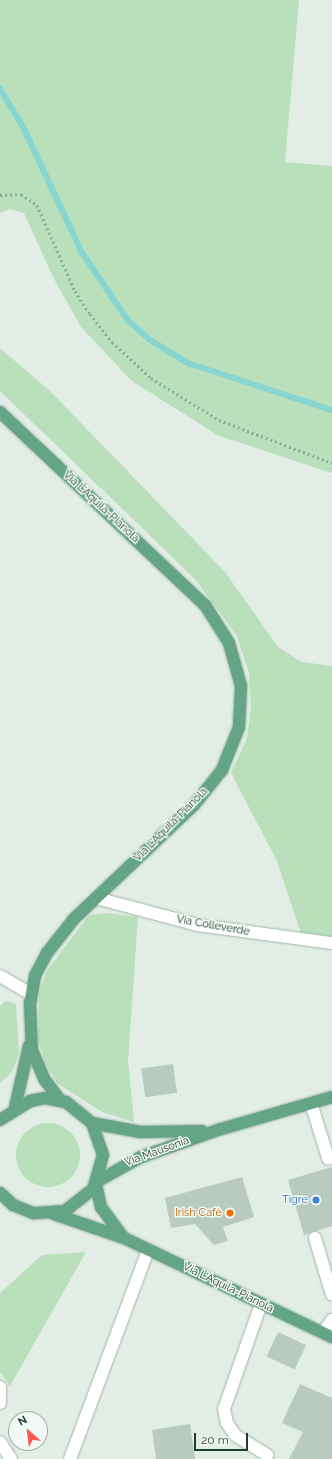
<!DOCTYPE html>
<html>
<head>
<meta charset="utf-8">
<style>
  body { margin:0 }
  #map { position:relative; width:332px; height:1459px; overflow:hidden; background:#e1ede5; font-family:Raleway,sans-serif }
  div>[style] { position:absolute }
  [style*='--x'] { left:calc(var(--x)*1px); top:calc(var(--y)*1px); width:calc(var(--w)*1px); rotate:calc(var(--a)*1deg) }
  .green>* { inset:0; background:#b9dfbb }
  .round { border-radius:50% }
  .stream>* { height:5.5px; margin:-2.75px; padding:0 2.75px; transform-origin:2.75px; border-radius:2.75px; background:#86d5d0 }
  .building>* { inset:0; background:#b9cac0; transform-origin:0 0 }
  .path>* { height:2.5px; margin-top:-1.25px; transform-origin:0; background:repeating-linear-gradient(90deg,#80b297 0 2px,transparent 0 5px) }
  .roads { filter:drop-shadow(0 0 1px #a3b5ab) drop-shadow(0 0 1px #a3b5ab) }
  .minor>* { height:12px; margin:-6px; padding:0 6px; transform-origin:6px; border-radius:6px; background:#fff }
  .major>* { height:12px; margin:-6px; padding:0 6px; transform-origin:6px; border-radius:6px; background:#63a585 }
  .dots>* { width:11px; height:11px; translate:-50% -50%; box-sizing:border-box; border:2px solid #f2f9f4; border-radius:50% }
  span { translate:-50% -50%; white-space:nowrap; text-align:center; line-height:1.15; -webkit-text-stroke:3px #f2f9f4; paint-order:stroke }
  .street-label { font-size:11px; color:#203e30 }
  .shop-label { font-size:11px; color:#366cbe }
  .right { translate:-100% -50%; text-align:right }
  .food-label { font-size:11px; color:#c56008 }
  .north { position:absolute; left:8px; top:1411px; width:40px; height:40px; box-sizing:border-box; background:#f2f9f4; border:1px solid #9eaea6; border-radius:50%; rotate:332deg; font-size:11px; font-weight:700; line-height:16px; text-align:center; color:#203e30 }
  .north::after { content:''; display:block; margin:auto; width:14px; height:18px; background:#fa5652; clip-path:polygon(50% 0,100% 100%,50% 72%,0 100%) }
  .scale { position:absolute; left:194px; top:1433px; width:54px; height:18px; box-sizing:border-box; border:2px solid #203e30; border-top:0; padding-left:5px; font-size:12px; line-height:14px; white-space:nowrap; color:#203e30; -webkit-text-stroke:3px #f2f9f4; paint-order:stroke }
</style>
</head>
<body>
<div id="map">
  <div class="green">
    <div style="clip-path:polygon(0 0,299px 0,285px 162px,332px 166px,332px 473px,219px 436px,132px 381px,81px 327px,53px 277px,24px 213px,10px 209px,0 213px)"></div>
    <div style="clip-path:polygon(0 348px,51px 392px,225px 572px,278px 647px,302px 662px,332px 666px,332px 937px,301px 933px,277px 861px,231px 773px,247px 738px,251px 708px,249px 673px,237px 636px,195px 579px,0 391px)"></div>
    <div style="clip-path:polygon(106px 913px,138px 917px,128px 1061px,134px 1122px,102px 1112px,57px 1083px,45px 1062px,38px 1039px,39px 995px,46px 972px,89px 915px)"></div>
    <div style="clip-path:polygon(6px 1001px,16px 1004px,19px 1054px,12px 1072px,0 1083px,0 1006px)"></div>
    <div class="round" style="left:16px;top:1123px;width:64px;height:64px"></div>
    <div style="clip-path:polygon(86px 1252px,10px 1386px,0 1372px,0 1293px,42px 1255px)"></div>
  </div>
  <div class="stream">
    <div style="--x:0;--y:88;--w:47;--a:59"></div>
    <div style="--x:24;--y:128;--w:137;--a:64.9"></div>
    <div style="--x:82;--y:252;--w:82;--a:55.9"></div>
    <div style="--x:128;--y:320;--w:28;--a:42"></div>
    <div style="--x:149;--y:339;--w:46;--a:31.6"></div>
    <div style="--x:188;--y:363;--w:151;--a:18.1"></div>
  </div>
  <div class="building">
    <div style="left:173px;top:1064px;width:29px;height:32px;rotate:82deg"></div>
    <div style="clip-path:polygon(332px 1167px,332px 1226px,304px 1235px,288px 1180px)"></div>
    <div style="clip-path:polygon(242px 1177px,254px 1217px,223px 1227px,228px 1241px,214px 1245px,195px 1224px,171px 1228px,165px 1198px)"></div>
    <div style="left:278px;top:1332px;width:31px;height:27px;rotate:25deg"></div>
    <div style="clip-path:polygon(300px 1384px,332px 1398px,332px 1459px,289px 1459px,303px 1432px,282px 1423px)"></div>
    <div style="clip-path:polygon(190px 1424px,195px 1459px,156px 1459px,152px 1430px)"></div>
  </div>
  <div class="path">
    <div style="--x:0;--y:195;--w:21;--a:-3"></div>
    <div style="--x:21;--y:194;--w:19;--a:35"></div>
    <div style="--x:37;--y:205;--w:94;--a:66.2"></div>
    <div style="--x:75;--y:291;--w:27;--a:57"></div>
    <div style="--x:90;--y:314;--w:36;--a:52"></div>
    <div style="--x:112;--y:342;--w:53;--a:42.7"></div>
    <div style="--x:151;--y:378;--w:80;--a:31.7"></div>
    <div style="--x:219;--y:420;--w:121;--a:20.8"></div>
  </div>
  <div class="roads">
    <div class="minor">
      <div style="--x:96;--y:898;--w:106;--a:14.8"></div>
      <div style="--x:198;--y:925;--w:135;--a:7.7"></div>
      <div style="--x:0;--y:976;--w:36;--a:30"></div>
      <div style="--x:311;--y:1103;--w:58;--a:72.8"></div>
      <div style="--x:328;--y:1158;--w:4;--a:-14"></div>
      <div style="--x:315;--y:1238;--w:59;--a:73.4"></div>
      <div style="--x:261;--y:1304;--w:111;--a:109.4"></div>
      <div style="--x:224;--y:1409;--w:14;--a:78"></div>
      <div style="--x:227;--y:1423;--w:14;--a:56"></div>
      <div style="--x:235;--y:1435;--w:38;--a:32"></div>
      <div style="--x:323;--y:1333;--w:16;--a:-55"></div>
      <div style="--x:0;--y:1387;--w:16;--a:90"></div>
      <div style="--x:0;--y:1442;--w:20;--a:57"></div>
      <div style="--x:70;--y:1459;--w:223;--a:-69.5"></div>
    </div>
    <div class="major">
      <div style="--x:0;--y:412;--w:282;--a:43.3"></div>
      <div style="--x:205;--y:605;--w:45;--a:57.7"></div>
      <div style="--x:229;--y:643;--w:45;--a:74.4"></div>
      <div style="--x:241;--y:686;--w:41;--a:92.8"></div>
      <div style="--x:239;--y:727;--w:46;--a:111.6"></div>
      <div style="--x:222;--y:770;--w:45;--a:128.7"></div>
      <div style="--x:194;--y:805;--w:167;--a:136.5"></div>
      <div style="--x:73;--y:920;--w:42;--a:128.2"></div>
      <div style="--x:47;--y:953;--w:26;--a:118"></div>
      <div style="--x:35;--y:976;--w:27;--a:100"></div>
      <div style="--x:30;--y:1003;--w:47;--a:87.6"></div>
      <div style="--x:32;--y:1050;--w:33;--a:67"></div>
      <div style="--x:45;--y:1080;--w:25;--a:53"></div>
      <div style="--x:15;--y:1107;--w:63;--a:-77.1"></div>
      <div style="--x:0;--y:1120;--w:36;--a:-32"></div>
      <div style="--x:30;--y:1101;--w:15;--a:-11"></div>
      <div style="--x:45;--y:1098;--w:21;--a:11"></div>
      <div style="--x:66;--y:1102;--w:33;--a:39"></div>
      <div style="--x:92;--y:1123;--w:34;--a:71"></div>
      <div style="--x:103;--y:1155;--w:35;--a:106"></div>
      <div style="--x:93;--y:1189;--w:36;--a:142"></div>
      <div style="--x:65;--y:1211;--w:32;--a:176"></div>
      <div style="--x:33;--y:1213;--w:22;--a:-158"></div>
      <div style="--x:13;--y:1205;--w:18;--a:-137"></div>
      <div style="--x:92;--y:1123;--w:49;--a:10.6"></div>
      <div style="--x:140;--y:1132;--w:62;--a:-0.9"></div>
      <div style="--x:98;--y:1181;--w:49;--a:-29.2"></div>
      <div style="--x:141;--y:1157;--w:85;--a:-19.3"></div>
      <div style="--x:221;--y:1129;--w:116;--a:-16.1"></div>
      <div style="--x:96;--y:1184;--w:24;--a:78"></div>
      <div style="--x:101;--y:1207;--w:36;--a:54"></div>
      <div style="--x:54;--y:1214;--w:74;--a:18.9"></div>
      <div style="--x:124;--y:1238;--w:230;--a:25.5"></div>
    </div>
  </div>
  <div class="dots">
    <div style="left:316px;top:1200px;background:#3f7fe0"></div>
    <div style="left:230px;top:1213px;background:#e8710a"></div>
  </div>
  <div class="street-label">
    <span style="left:101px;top:507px;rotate:43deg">Via L'Aquila-Pianola</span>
    <span style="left:171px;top:825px;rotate:-45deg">Via L'Aquila-Pianola</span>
    <span style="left:213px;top:926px;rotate:10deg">Via Colleverde</span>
    <span style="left:157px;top:1152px;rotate:-20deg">Via Mausonia</span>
    <span style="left:228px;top:1288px;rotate:26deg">Via L'Aquila-Pianola</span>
  </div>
  <div class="shop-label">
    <span class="right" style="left:308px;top:1200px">Tigre</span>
  </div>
  <div class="food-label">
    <span class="right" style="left:222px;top:1213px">Irish Cafè</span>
  </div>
  <div class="north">N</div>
  <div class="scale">20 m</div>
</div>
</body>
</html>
